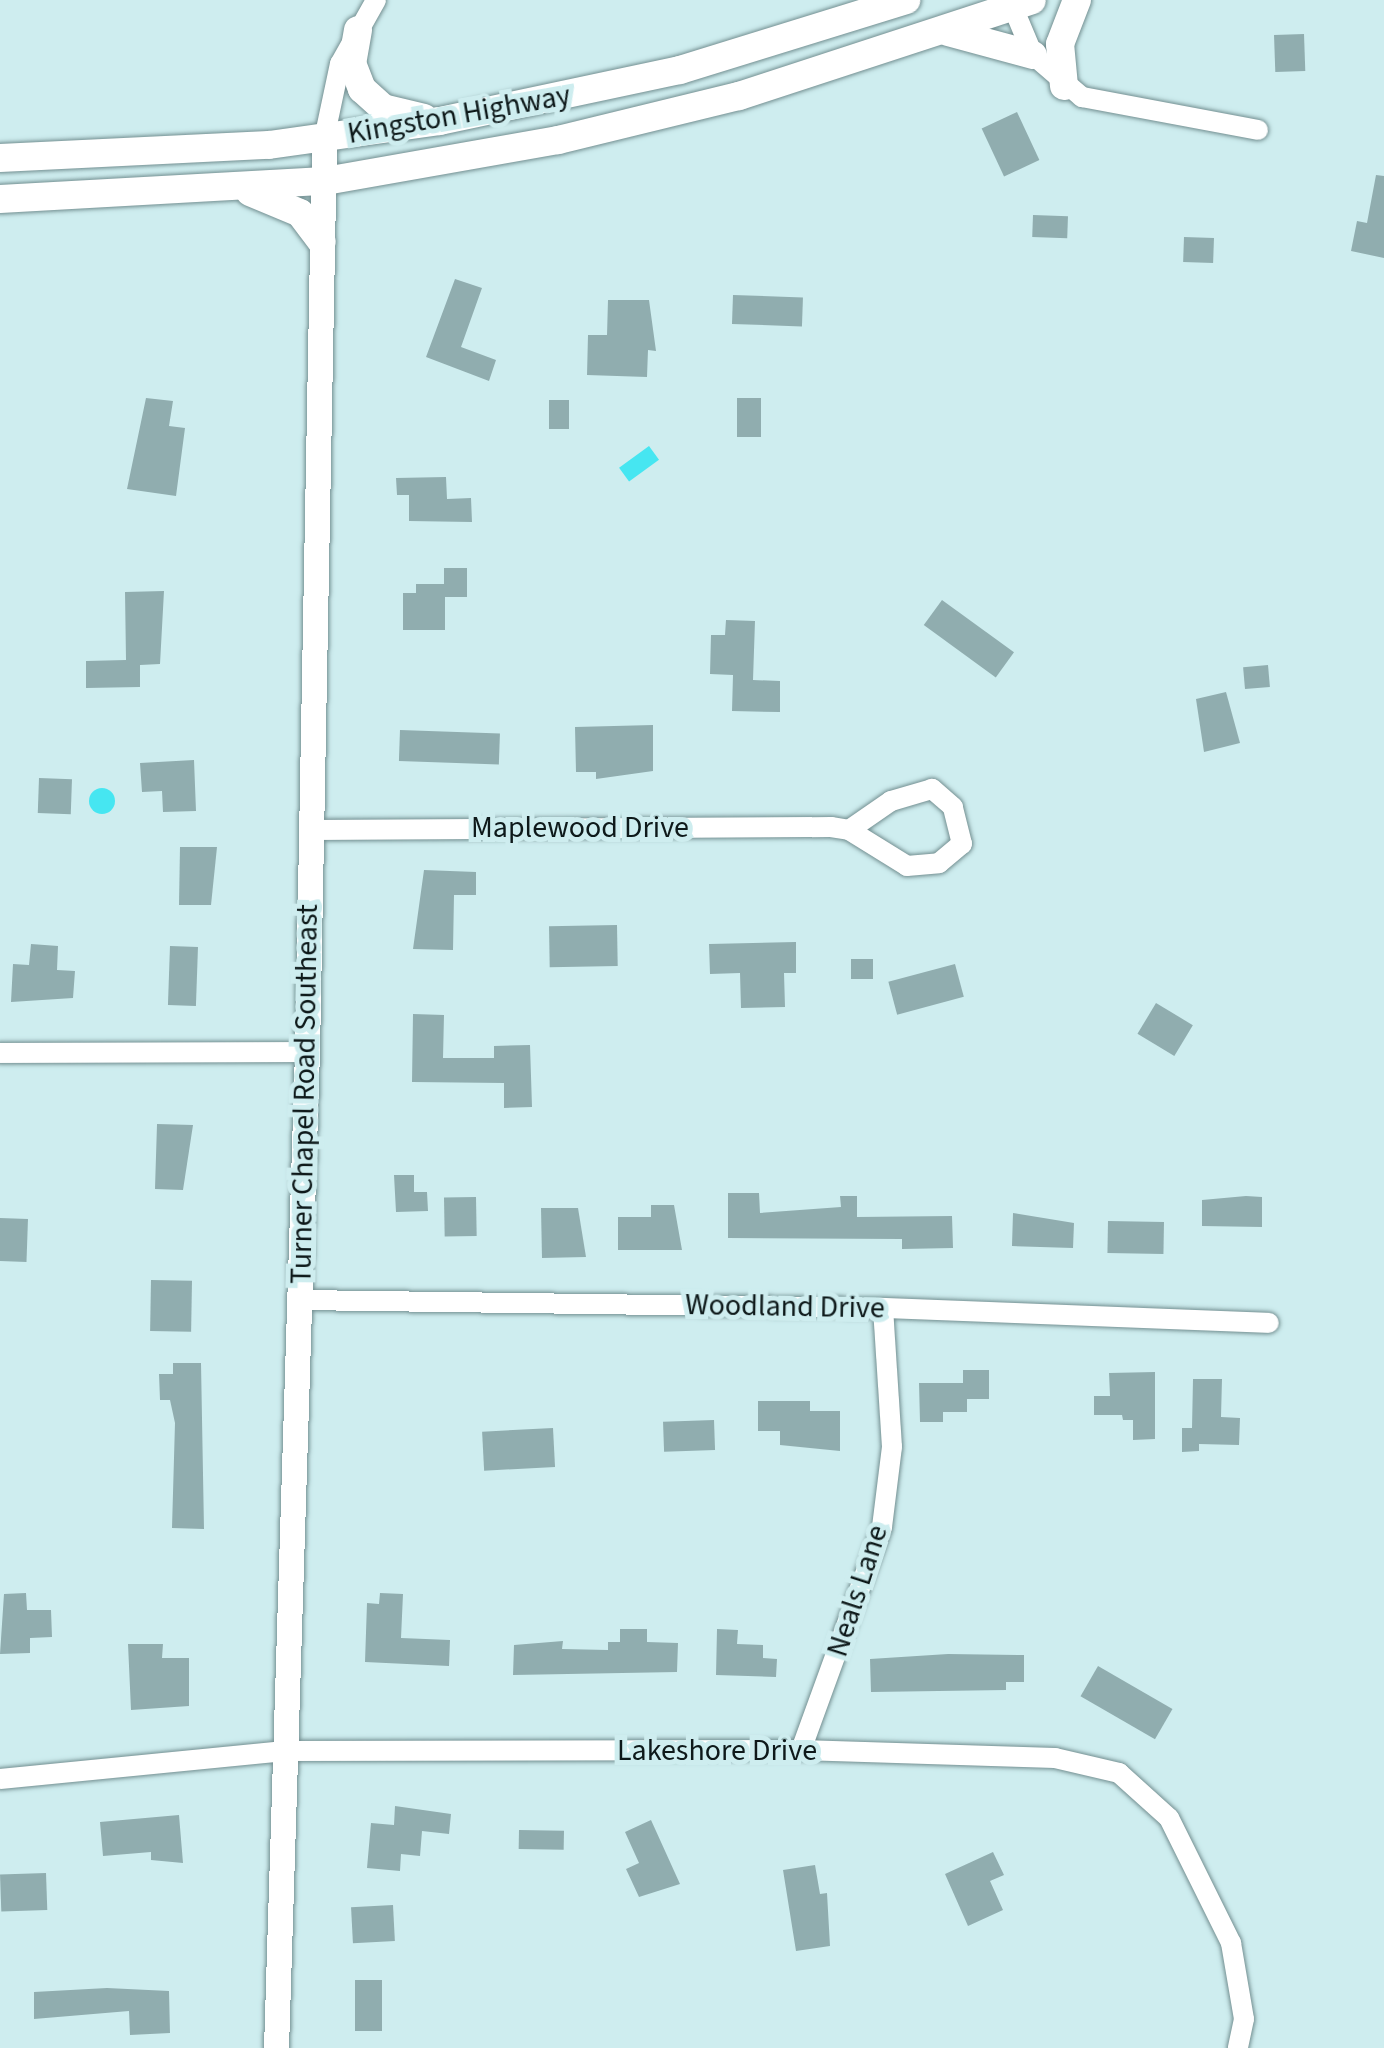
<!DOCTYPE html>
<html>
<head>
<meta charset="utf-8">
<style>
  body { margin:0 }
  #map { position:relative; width:1384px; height:2048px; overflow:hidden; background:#ceedef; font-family:"Source Sans 3",sans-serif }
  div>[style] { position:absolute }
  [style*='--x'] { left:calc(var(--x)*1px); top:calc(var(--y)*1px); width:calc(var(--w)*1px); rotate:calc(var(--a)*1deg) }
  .water>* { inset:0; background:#46e6f1; transform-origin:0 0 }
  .round { border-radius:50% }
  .building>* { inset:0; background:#90adaf; transform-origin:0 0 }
  .roads { filter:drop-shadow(0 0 2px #738f91) drop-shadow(0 0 2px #738f91) }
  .minor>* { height:20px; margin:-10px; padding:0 10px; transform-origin:10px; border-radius:10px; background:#fff }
  .tertiary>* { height:25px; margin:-12.5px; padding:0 12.5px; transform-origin:12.5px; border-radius:12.5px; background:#fff }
  .secondary>* { height:28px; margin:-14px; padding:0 14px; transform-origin:14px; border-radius:14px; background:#fff }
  span { translate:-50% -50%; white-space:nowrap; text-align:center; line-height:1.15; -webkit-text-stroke:10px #ceedef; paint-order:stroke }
  .street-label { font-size:30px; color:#0e191a }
</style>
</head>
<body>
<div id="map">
  <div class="water">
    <div style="left:649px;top:446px;width:17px;height:37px;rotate:54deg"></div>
    <div class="round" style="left:89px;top:788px;width:26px;height:26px"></div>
  </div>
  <div class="building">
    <div style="left:1304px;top:34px;width:37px;height:30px;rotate:88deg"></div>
    <div style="left:1017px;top:112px;width:53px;height:39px;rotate:65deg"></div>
    <div style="clip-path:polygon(1376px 175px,1384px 176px,1384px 258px,1351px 251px,1357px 221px,1367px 223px)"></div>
    <div style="left:1033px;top:215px;width:35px;height:22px;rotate:2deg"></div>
    <div style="left:1184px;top:237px;width:30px;height:25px;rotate:2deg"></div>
    <div style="clip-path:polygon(455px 279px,482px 288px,461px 347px,496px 360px,489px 381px,426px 357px)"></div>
    <div style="left:733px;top:295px;width:70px;height:29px;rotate:2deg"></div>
    <div style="clip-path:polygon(608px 300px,649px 300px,656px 351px,648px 350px,647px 377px,587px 375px,588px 335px,607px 335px)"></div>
    <div style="clip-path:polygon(146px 398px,173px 401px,169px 426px,185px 428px,176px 496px,127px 489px)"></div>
    <div style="left:737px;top:398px;width:24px;height:39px"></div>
    <div style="left:549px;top:400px;width:20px;height:29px"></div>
    <div style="clip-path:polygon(446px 477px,447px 499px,471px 498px,472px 522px,409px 521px,409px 495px,397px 495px,396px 478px)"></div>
    <div style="clip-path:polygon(444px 568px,467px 568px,467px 597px,445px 597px,445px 630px,403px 630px,403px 593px,416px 593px,416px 584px,444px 584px)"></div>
    <div style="clip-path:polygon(164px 591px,160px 664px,140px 665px,140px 687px,86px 688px,86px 661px,126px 660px,125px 592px)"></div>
    <div style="left:942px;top:600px;width:89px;height:31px;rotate:36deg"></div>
    <div style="clip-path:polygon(726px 620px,755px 621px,753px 680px,780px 681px,780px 712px,732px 711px,733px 675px,710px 674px,711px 635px,725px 635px)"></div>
    <div style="left:1268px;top:665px;width:22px;height:25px;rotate:85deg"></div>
    <div style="clip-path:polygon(1226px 692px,1240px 743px,1204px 752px,1196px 699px)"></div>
    <div style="clip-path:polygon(653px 725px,653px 771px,596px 779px,596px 772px,576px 772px,575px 727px)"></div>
    <div style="left:400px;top:730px;width:100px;height:31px;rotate:2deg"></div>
    <div style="clip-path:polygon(194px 760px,196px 811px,163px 812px,162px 791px,142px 792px,140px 763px)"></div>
    <div style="left:39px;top:778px;width:33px;height:35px;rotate:2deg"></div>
    <div style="clip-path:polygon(180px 847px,217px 847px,211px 905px,179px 905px)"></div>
    <div style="clip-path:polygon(424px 870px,476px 872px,476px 895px,454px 895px,453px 950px,413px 949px)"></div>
    <div style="left:617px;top:925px;width:41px;height:68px;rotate:89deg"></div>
    <div style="clip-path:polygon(796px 942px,796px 973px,784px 973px,785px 1007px,741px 1008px,740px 973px,710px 974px,709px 944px)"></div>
    <div style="clip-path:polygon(31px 944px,58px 946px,57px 970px,75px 971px,73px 998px,11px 1002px,13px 964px,29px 965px)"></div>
    <div style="left:170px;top:946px;width:28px;height:59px;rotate:2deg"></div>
    <div style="left:851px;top:959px;width:22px;height:20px"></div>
    <div style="left:955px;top:964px;width:34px;height:69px;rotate:75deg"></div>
    <div style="left:1156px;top:1003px;width:43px;height:36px;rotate:31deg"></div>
    <div style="clip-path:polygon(413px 1014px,444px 1015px,443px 1058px,494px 1058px,494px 1046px,530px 1045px,532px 1107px,504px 1108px,504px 1083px,412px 1082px)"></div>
    <div style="clip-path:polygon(157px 1124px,193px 1125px,183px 1190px,155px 1189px)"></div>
    <div style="clip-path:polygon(394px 1175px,414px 1175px,414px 1192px,427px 1192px,428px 1211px,396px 1212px)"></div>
    <div style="clip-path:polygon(728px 1193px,759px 1193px,760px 1213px,841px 1207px,840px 1196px,857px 1196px,857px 1217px,952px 1216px,953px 1248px,902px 1249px,902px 1239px,728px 1238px)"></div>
    <div style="clip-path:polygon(1246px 1196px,1262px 1197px,1262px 1227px,1202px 1226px,1202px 1200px)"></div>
    <div style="left:476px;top:1197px;width:39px;height:32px;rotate:89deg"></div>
    <div style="clip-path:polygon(651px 1205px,674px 1205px,682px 1250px,618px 1250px,618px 1217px,651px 1217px)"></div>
    <div style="clip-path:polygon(541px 1208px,578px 1208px,586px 1257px,542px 1258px)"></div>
    <div style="clip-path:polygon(1013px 1213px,1074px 1223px,1073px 1248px,1012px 1246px)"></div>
    <div style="left:0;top:1218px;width:28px;height:43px;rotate:2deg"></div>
    <div style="left:1108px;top:1221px;width:56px;height:32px;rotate:1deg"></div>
    <div style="left:151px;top:1280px;width:41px;height:51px;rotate:1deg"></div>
    <div style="clip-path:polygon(173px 1363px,201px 1363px,204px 1529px,172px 1528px,175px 1423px,170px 1400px,160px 1400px,159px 1374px,173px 1374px)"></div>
    <div style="clip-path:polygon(963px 1370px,989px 1370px,989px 1399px,967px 1399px,967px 1412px,943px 1412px,943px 1422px,920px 1422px,919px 1383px,963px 1383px)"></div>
    <div style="clip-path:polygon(1155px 1372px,1155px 1439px,1133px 1440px,1133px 1420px,1123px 1420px,1122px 1415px,1094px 1415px,1094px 1396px,1110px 1396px,1109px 1373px)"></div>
    <div style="clip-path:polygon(1193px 1379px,1222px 1379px,1221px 1417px,1240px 1418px,1239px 1445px,1199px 1444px,1199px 1451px,1182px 1452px,1182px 1428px,1192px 1428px)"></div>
    <div style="clip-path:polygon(758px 1401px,810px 1401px,810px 1411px,840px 1411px,840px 1451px,780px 1445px,780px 1431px,758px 1431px)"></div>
    <div style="left:714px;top:1420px;width:30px;height:51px;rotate:88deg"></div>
    <div style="left:553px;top:1428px;width:39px;height:71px;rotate:87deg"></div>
    <div style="clip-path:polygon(26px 1593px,27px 1610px,51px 1610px,52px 1637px,30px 1638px,30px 1653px,0 1654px,4px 1594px)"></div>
    <div style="clip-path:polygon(380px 1593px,403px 1594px,401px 1638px,450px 1640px,449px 1666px,365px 1662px,367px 1603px,379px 1604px)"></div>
    <div style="clip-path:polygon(620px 1629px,647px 1629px,647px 1642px,678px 1643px,677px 1672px,513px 1675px,514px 1645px,563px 1641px,562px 1649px,608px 1650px,608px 1642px,620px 1642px)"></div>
    <div style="clip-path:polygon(717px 1629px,738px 1630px,737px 1644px,763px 1645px,763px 1658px,777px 1659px,776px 1677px,716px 1675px)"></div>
    <div style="clip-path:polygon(128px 1644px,163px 1644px,162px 1658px,189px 1658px,189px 1706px,131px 1710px)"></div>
    <div style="clip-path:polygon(948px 1654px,1024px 1655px,1024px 1682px,1006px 1682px,1006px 1690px,871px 1692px,870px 1659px)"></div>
    <div style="left:1098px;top:1666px;width:86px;height:35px;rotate:30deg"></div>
    <div style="clip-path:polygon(395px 1806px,451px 1814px,449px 1834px,422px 1831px,420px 1856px,401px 1854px,400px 1871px,367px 1868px,371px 1823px,394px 1825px)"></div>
    <div style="clip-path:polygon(179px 1815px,183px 1863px,151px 1860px,151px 1852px,103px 1856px,100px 1822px)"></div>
    <div style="clip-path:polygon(651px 1820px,680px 1884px,639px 1897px,626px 1869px,639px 1863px,625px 1832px)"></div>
    <div style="left:519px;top:1830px;width:45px;height:19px;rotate:1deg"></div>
    <div style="clip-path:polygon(993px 1852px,1004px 1875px,990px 1881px,1003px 1910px,968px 1926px,945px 1874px)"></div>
    <div style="clip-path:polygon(815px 1865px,820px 1894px,827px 1893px,830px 1946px,796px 1951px,783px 1870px)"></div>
    <div style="left:46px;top:1873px;width:37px;height:46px;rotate:88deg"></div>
    <div style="left:393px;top:1905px;width:36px;height:42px;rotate:87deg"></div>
    <div style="left:355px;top:1980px;width:27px;height:51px"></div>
    <div style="clip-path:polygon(107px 1988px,169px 1991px,170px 2033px,130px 2035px,129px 2011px,34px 2019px,34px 1992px)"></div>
  </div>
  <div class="roads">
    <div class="minor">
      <div style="--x:1010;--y:0;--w:60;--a:67.3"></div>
      <div style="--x:1033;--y:55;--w:65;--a:40.6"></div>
      <div style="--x:1082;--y:97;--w:179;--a:10.6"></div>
      <div style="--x:324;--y:139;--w:77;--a:-78"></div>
      <div style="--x:340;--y:64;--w:73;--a:-60.6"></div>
      <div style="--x:312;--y:830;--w:519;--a:-0.33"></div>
      <div style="--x:831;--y:827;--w:18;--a:9"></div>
      <div style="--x:849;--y:830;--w:68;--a:31.8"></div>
      <div style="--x:907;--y:866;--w:32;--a:-5"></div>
      <div style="--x:939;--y:863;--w:30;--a:-40"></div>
      <div style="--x:962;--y:844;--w:38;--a:-104"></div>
      <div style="--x:953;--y:807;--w:28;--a:-139"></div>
      <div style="--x:932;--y:789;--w:43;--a:163.7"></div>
      <div style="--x:891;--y:801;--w:51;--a:145.4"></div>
      <div style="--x:0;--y:1053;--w:307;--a:-0.2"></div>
      <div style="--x:300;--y:1300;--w:583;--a:0.79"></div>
      <div style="--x:883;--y:1308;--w:386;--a:2.2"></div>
      <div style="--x:801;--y:1750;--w:237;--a:-70"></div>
      <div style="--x:882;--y:1527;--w:81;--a:-82.9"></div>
      <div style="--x:892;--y:1447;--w:139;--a:-93.7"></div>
      <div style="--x:0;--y:1779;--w:289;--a:-5.6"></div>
      <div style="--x:288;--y:1751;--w:513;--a:-0.11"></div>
      <div style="--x:801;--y:1750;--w:254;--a:1.8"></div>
      <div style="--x:1055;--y:1758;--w:66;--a:13.2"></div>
      <div style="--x:1119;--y:1773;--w:67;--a:42"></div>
      <div style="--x:1169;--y:1818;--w:140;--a:63.6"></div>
      <div style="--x:1231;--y:1943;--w:77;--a:80.3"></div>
      <div style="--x:1244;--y:2019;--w:30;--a:102"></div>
    </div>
    <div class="tertiary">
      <div style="--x:276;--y:2048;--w:996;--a:-88.22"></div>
      <div style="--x:307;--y:1052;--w:913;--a:-88.93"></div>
    </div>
    <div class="secondary">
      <div style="--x:358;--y:30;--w:34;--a:100"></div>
      <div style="--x:352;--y:63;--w:28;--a:69"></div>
      <div style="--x:362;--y:89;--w:28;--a:42"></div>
      <div style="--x:383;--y:108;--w:42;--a:13.7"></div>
      <div style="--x:948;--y:32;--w:88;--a:15.1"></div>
      <div style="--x:1064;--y:86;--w:42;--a:-95.4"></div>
      <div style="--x:1060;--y:44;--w:47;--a:-68.9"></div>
      <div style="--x:0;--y:158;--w:269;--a:-2.8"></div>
      <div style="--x:269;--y:145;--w:173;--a:-8"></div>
      <div style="--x:440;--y:121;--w:245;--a:-12"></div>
      <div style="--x:680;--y:70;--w:237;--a:-17.2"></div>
      <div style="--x:250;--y:192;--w:54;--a:22.8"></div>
      <div style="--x:300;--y:213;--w:36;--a:53"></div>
      <div style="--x:0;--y:199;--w:325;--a:-3.2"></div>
      <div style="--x:325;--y:181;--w:237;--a:-10"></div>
      <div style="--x:558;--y:140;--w:186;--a:-13.7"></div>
      <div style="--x:739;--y:96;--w:308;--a:-18.1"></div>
    </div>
  </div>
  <div class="street-label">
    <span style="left:459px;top:115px;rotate:-10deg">Kingston Highway</span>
    <span style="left:580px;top:828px">Maplewood Drive</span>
    <span style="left:305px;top:1094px;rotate:-89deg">Turner Chapel Road Southeast</span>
    <span style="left:785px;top:1307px;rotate:1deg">Woodland Drive</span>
    <span style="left:858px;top:1591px;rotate:-72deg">Neals Lane</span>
    <span style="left:717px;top:1751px">Lakeshore Drive</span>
  </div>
</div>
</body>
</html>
